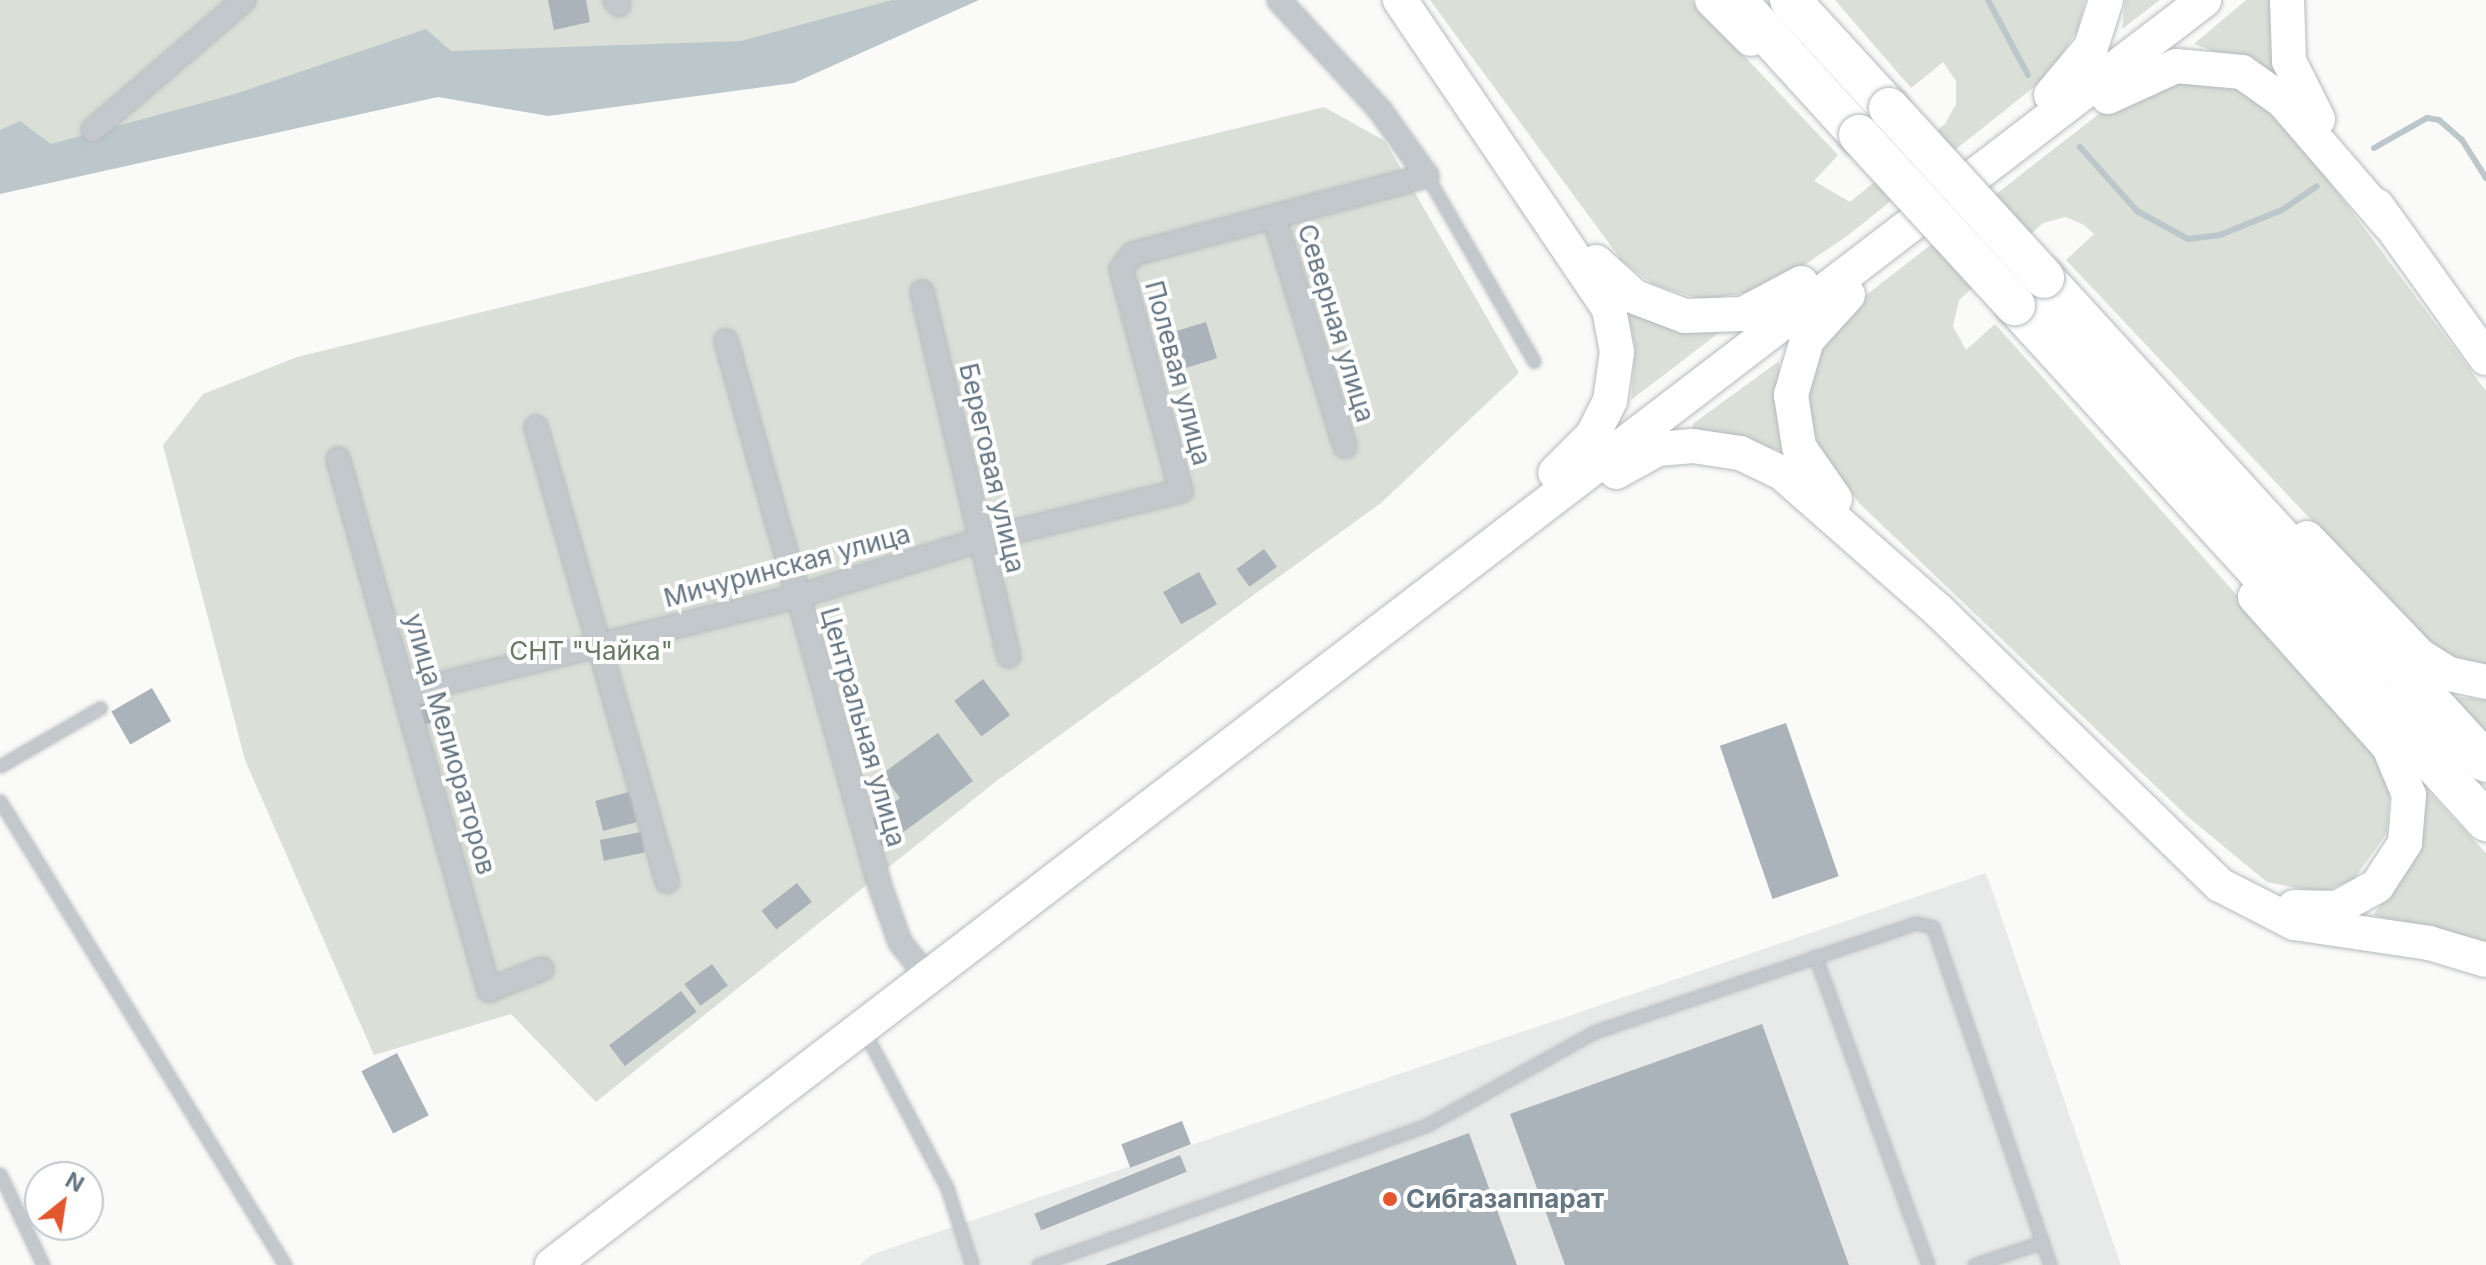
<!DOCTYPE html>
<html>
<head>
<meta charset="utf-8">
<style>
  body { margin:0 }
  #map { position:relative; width:2486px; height:1265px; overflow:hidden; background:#fafaf8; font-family:Inter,sans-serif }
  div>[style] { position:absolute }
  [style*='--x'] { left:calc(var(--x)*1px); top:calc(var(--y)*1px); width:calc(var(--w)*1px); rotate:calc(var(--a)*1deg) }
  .built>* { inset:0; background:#e8e9e9 }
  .green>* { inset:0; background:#dadfd7 }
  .water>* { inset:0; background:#bbc7cb }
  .stream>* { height:6px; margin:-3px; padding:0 3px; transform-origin:3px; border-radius:3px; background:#bbc7cb }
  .building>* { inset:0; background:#aab3b9; transform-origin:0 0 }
  .roads { filter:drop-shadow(0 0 2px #b5babe) drop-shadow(0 0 2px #b5babe) }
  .lane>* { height:11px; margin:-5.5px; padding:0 5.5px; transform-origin:5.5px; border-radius:5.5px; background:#c3c8cc }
  .street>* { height:22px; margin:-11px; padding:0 11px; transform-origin:11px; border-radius:11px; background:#c3c8cc }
  .primary>* { height:34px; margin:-17px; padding:0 17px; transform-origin:17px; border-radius:17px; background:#fff }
  .highway>* { height:40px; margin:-20px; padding:0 20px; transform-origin:20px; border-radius:20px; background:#fff }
  .bridges { filter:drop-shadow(0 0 2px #b4b9bd) drop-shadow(0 0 2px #b4b9bd) }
  .highway-bridge>* { height:40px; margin:-20px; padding:0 20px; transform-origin:20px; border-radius:20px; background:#fff }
  .dots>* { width:22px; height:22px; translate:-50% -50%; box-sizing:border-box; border:4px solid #fff; border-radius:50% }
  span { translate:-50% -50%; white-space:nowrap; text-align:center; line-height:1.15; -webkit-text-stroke:8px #fff; paint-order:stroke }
  .street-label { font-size:26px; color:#657683 }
  .park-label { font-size:26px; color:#687a64 }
  .poi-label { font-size:26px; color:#657683; font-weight:700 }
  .left { translate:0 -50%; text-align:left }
  .north { position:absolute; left:24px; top:1161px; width:80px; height:80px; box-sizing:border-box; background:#fff; border:2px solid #c1c8cd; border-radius:50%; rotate:30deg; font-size:22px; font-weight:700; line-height:32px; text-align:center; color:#657683 }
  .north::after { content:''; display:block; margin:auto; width:28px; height:36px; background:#e4572e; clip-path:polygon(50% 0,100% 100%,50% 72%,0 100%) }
</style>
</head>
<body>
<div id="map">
  <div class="built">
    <div style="clip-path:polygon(1986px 873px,2121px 1265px,860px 1265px,871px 1255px)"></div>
  </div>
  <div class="green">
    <div style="clip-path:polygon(0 0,909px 0,800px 57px,390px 82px,0 172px)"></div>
    <div style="clip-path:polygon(1430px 0,1691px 0,1838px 155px,1814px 181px,1850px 202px,1945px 124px,1956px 104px,1956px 81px,1943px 62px,1911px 88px,1835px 0,2085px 0,2078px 29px,2049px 75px,1847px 236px,1769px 289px,1703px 300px,1654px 285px,1622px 261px)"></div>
    <div style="clip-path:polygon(2125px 0,2160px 0,2122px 29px)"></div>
    <div style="clip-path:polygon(2246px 0,2270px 0,2275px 75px,2194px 44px)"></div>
    <div style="clip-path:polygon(2229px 81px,2276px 110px,2486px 391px,2486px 666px,2454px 659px,2416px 631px,2066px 260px,2094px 234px,2084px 225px,2066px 217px,2043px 223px,1959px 300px,1953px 326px,1966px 350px,1995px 324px,2366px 740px,2390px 784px,2387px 833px,2354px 879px,2321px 893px,2267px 882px,2188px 817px,1859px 503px,1818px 445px,1807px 402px,1811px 364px,1847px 310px,2104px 110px,2155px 83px)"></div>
    <div style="clip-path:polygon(1324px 107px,1385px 141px,1519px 373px,1381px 503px,995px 782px,596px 1102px,511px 1014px,374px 1055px,245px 760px,163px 445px,203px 394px,297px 357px)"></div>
    <div style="clip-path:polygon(1627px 310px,1720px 332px,1631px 400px,1635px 346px)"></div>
    <div style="clip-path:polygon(1779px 361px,1783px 451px,1691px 430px,1694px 423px)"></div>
    <div style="clip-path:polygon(2457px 697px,2486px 700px,2486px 736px,2454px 700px)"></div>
    <div style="clip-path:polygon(2427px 790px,2486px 853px,2486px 944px,2373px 915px,2413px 863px)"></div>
  </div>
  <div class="water">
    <div style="clip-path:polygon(892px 0,979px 0,794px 83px,548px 116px,438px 97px,0 194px,0 130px,20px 121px,51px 144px,235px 94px,426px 29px,451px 51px,741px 41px)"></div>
  </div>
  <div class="stream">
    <div style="--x:1988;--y:0;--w:85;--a:61.9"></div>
    <div style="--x:2080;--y:147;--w:86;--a:48.3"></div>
    <div style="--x:2137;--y:211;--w:58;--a:28.8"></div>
    <div style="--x:2188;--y:239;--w:32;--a:-7"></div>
    <div style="--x:2220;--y:235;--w:67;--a:-22"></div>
    <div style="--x:2282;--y:210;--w:42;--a:-34.4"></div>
    <div style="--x:2374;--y:148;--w:61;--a:-29.5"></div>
    <div style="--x:2427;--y:118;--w:12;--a:9"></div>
    <div style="--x:2439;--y:120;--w:30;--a:41"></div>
    <div style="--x:2462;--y:140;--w:45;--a:57.7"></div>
  </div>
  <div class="building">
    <div style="clip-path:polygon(548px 0,586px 0,590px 22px,554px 30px)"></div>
    <div style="left:1206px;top:322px;width:38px;height:37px;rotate:73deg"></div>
    <div style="left:1264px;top:549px;width:22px;height:34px;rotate:54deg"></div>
    <div style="left:1199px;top:572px;width:37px;height:41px;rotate:61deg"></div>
    <div style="left:983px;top:679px;width:45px;height:36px;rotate:53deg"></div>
    <div style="left:152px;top:688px;width:38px;height:47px;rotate:60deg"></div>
    <div style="left:440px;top:699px;width:21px;height:25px;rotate:76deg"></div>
    <div style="left:1786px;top:723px;width:162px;height:70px;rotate:71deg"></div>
    <div style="clip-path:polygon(938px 733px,973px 781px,883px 847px,865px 824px,900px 798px,882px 774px)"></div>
    <div style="left:629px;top:792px;width:31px;height:35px;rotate:75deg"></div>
    <div style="left:641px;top:832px;width:21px;height:42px;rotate:79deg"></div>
    <div style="left:797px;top:883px;width:24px;height:45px;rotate:52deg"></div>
    <div style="left:712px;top:964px;width:27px;height:34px;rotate:54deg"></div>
    <div style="left:681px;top:991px;width:26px;height:90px;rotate:53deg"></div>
    <div style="clip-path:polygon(1762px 1024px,1849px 1265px,1565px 1265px,1510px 1114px)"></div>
    <div style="left:397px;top:1053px;width:70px;height:40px;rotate:63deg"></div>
    <div style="left:1182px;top:1121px;width:25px;height:65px;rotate:69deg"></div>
    <div style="clip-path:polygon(1469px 1133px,1517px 1265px,1105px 1265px)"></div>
    <div style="left:1180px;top:1155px;width:18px;height:157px;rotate:68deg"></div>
  </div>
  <div class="roads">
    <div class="lane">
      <div style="--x:1427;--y:176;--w:214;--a:60"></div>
      <div style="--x:0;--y:766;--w:116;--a:-30.1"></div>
      <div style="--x:0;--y:801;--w:545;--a:58.44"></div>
      <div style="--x:1815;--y:956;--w:329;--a:69.9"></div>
      <div style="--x:864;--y:1031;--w:178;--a:62.1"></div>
      <div style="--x:947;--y:1188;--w:81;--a:72"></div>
      <div style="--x:0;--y:1174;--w:101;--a:64.7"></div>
      <div style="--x:1038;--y:1265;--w:413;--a:-19.8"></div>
      <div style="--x:1427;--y:1125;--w:191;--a:-29.1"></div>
      <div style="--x:1594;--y:1032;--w:340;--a:-18.7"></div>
      <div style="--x:1916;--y:923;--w:17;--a:13"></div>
      <div style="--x:1933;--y:927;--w:358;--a:70.9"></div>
      <div style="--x:1974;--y:1265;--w:72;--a:-18.7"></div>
    </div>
    <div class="street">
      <div style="--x:615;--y:0;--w:6;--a:51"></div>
      <div style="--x:93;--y:130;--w:199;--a:-40.7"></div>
      <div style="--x:1274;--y:217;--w:240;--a:72.8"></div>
      <div style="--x:922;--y:292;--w:374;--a:76.6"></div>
      <div style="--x:726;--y:341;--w:569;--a:74.21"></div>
      <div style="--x:881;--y:889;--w:56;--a:70.3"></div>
      <div style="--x:900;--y:942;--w:46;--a:52.1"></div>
      <div style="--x:536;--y:427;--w:473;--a:73.9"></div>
      <div style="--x:338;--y:459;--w:552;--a:74.13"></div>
      <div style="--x:489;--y:990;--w:57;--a:-21.6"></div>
      <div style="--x:408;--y:692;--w:399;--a:-13.8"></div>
      <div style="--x:796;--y:597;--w:193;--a:-17.2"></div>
      <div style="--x:980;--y:540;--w:207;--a:-13.7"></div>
      <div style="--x:1181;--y:491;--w:230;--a:-105.1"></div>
      <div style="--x:1121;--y:269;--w:19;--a:-51"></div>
      <div style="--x:1133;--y:254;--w:304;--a:-14.9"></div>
      <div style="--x:1427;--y:176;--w:81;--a:-125.5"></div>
      <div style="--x:1380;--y:110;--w:149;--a:-132.6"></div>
    </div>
    <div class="primary">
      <div style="--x:1400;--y:0;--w:373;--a:55.9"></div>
      <div style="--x:1609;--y:309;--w:44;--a:79.5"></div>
      <div style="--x:1617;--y:352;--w:49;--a:98.1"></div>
      <div style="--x:1610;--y:401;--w:39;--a:117"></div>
      <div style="--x:1592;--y:436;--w:52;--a:135"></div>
      <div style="--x:1712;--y:0;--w:55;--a:45"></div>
      <div style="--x:2287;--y:0;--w:61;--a:88.1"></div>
      <div style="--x:2289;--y:61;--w:65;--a:63.4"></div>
      <div style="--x:2051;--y:95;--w:62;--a:-50.2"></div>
      <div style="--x:2091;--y:47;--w:49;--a:-72.3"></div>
      <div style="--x:2108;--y:97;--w:75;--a:-24.5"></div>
      <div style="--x:2176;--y:66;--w:66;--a:5.2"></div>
      <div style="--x:2242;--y:72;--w:50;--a:35.3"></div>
      <div style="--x:2283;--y:101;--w:161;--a:49.3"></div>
      <div style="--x:2377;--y:206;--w:187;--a:54.4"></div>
      <div style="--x:1596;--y:262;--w:52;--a:41.9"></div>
      <div style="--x:1635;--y:297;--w:53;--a:20.8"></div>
      <div style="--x:1685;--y:316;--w:58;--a:-2"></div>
      <div style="--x:1743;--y:314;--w:66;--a:-28.1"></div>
      <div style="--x:1616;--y:472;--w:48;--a:-28.7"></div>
      <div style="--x:1658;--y:449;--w:35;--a:-5"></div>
      <div style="--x:1693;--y:446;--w:48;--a:8.5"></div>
      <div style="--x:1740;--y:453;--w:47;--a:25.5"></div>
      <div style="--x:1782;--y:473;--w:209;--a:41.3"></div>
      <div style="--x:1939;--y:611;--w:392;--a:44.3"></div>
      <div style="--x:2220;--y:885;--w:83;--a:27.2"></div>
      <div style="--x:2294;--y:923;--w:136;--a:8.4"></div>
      <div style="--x:2429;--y:943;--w:59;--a:16.6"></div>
      <div style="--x:1835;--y:499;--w:63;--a:-124.7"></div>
      <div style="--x:1799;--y:447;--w:53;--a:-98.7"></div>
      <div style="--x:1791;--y:395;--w:57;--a:-73.8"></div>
      <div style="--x:1807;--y:340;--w:61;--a:-47.7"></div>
      <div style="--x:2307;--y:538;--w:163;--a:46.2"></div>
      <div style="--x:2420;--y:656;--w:34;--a:32"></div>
      <div style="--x:2449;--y:674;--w:38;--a:12"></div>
      <div style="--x:2255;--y:597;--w:201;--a:48.2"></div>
      <div style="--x:2389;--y:747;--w:52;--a:67.4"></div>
      <div style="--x:2409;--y:795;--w:48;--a:94.8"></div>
      <div style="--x:2405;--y:843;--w:51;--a:123.1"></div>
      <div style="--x:2377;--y:886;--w:46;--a:151.2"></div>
      <div style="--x:2337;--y:908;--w:43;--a:-178.7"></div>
      <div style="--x:552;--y:1265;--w:2081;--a:-37.44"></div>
    </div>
    <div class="highway">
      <div style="--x:1736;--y:0;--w:183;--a:47.7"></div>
      <div style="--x:1790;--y:0;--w:147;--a:47.5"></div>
      <div style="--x:2044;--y:278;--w:655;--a:47.6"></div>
      <div style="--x:2015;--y:305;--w:699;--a:47.61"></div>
    </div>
  </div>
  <div class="bridges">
    <div class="highway-bridge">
      <div style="--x:1889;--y:108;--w:230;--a:47.6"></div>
      <div style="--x:1859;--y:135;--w:231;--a:47.5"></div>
    </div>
  </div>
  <div class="dots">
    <div style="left:1390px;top:1199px;background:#e4572e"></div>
  </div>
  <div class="street-label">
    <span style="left:1336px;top:323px;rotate:73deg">Северная улица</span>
    <span style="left:1178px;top:373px;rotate:75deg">Полевая улица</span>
    <span style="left:992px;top:468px;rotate:77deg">Береговая улица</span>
    <span style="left:787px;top:566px;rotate:-15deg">Мичуринская улица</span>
    <span style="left:863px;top:727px;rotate:74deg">Центральная улица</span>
    <span style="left:450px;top:744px;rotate:74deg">улица Мелиораторов</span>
  </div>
  <div class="park-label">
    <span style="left:591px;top:651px">СНТ "Чайка"</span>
  </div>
  <div class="poi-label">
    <span class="left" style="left:1406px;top:1199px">Сибгазаппарат</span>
  </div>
  <div class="north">N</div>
</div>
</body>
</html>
